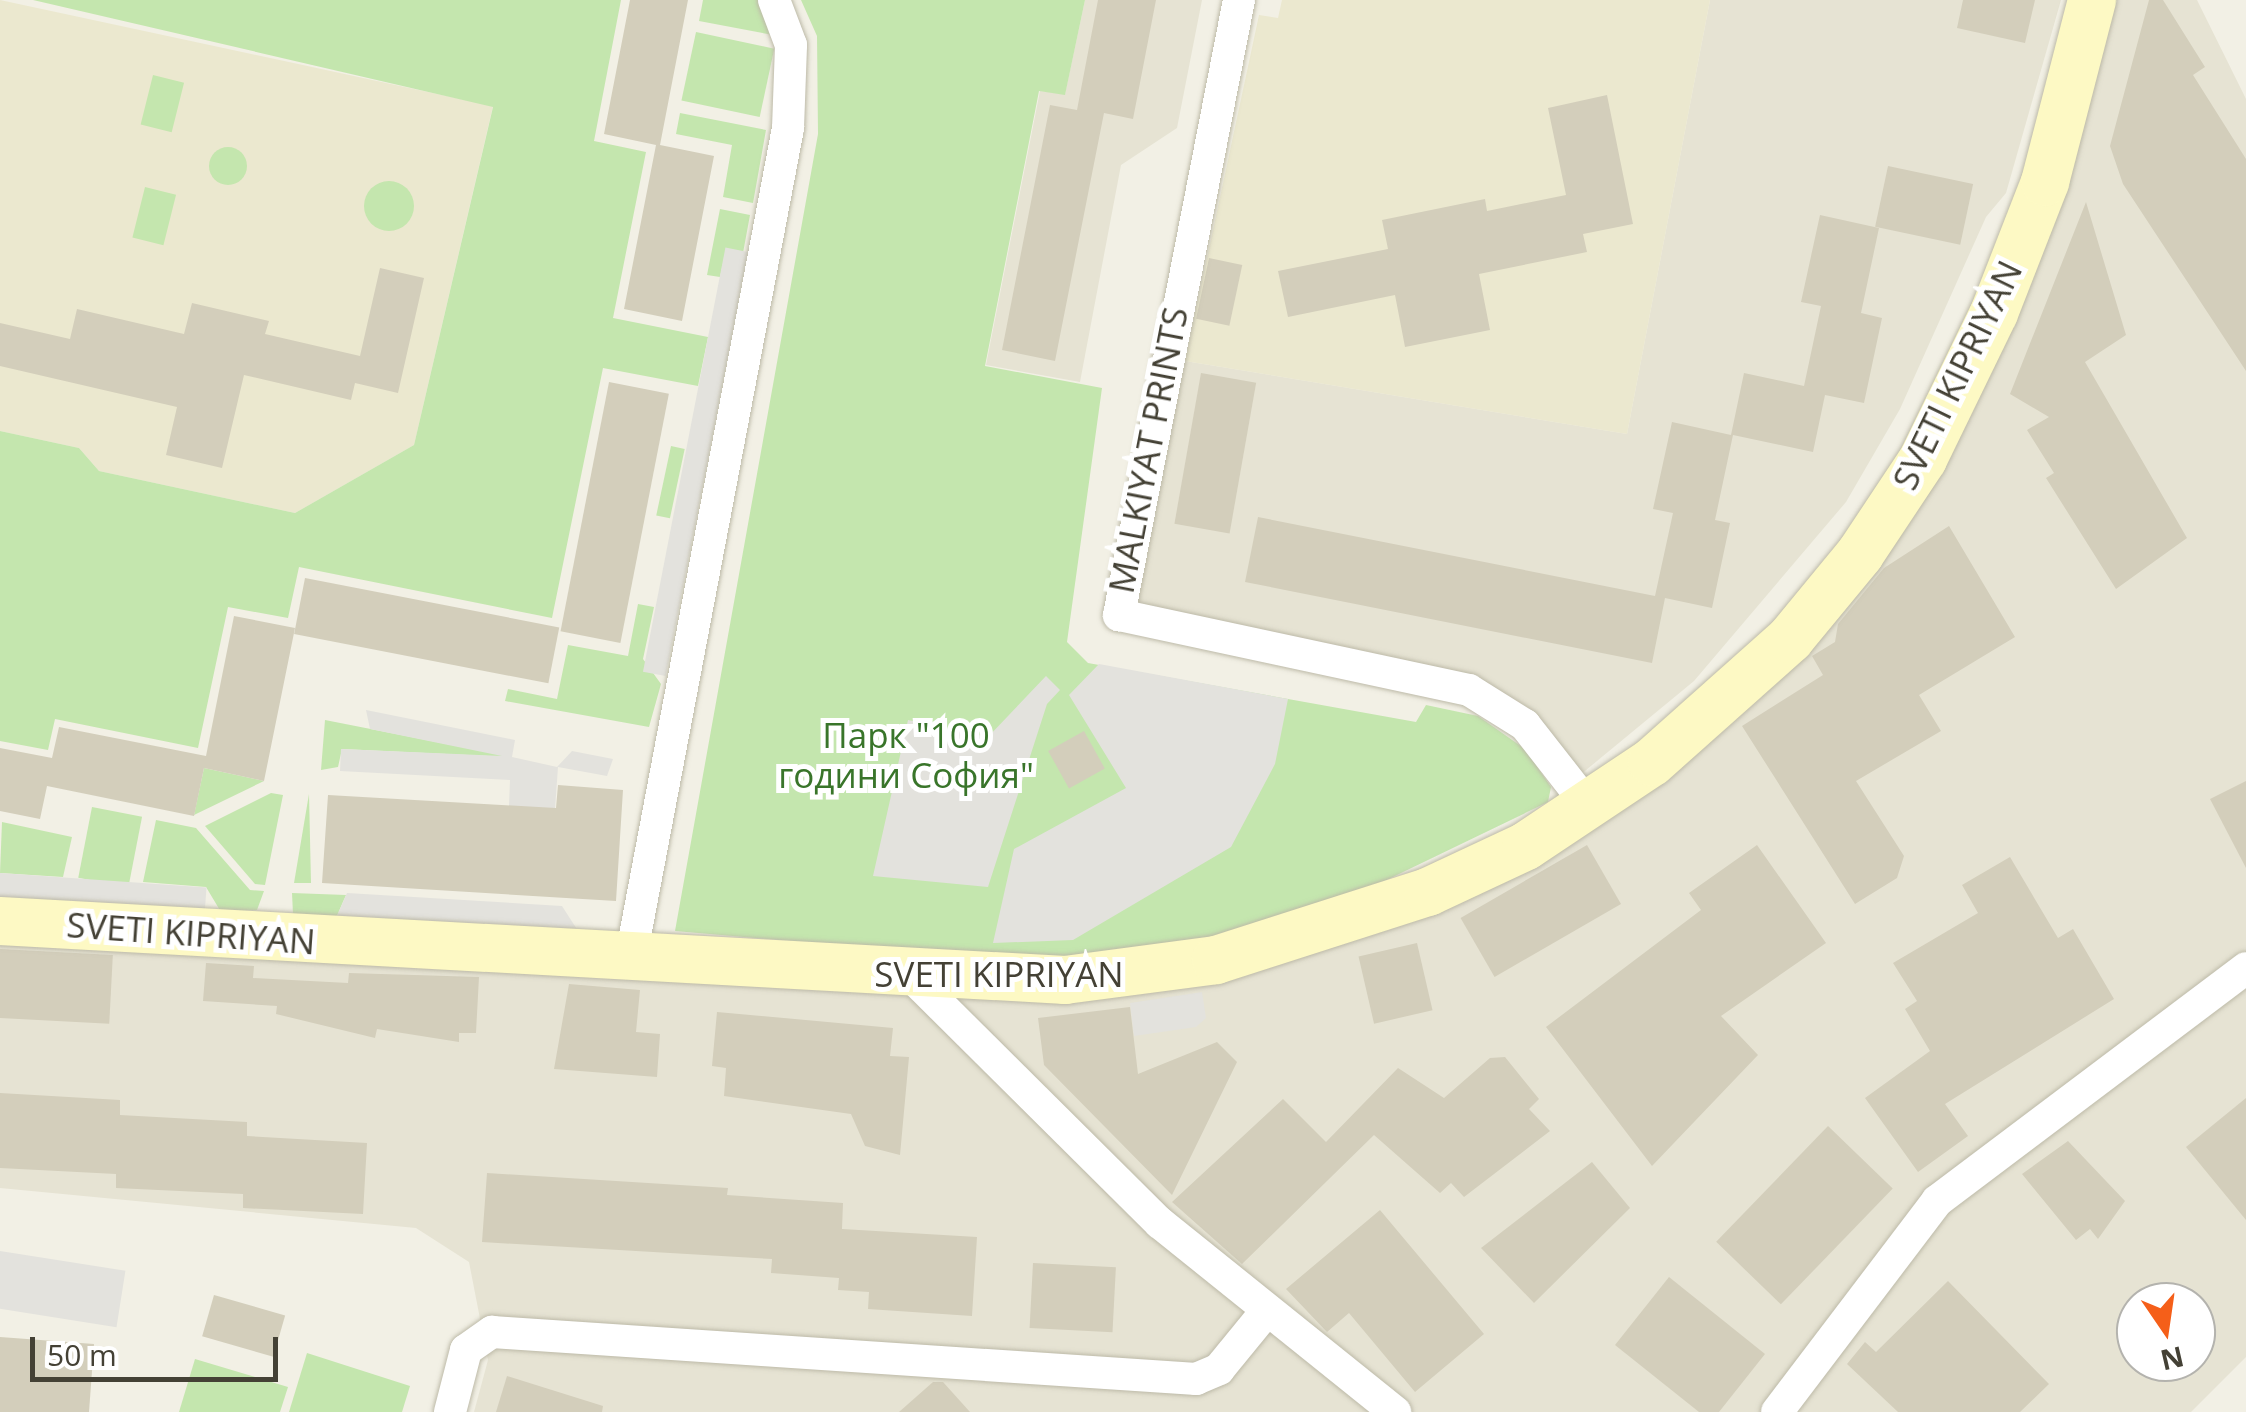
<!DOCTYPE html>
<html>
<head>
<meta charset="utf-8">
<style>
  body { margin:0 }
  #map { position:relative; width:2246px; height:1412px; overflow:hidden; background:#f2f0e5; font-family:"Open Sans",sans-serif }
  div>[style] { position:absolute }
  [style*='--x'] { left:calc(var(--x)*1px); top:calc(var(--y)*1px); width:calc(var(--w)*1px); rotate:calc(var(--a)*1deg) }
  .residential>* { inset:0; background:#e6e3d3 }
  .education>* { inset:0; background:#ebe8cf }
  .green>* { inset:0; background:#c4e6ae; transform-origin:0 0 }
  .round { border-radius:50% }
  .parking>* { inset:0; background:#e3e2dd; transform-origin:0 0 }
  .building>* { inset:0; background:#d3cebb; transform-origin:0 0 }
  .roads { filter:drop-shadow(0 0 2px #bdbaa8) drop-shadow(0 0 2px #bdbaa8) }
  .street>* { height:32px; margin:-16px; padding:0 16px; transform-origin:16px; border-radius:16px; background:#fff }
  .secondary>* { height:48px; margin:-24px; padding:0 24px; transform-origin:24px; border-radius:24px; background:#fdf9c4 }
  span { translate:-50% -50%; white-space:nowrap; text-align:center; line-height:1.15; -webkit-text-stroke:10px #fff; paint-order:stroke }
  .street-label { font-size:35px; color:#444135 }
  .park-label { font-size:35px; color:#39752a }
  .north { position:absolute; left:2116px; top:1282px; width:100px; height:100px; box-sizing:border-box; background:#fff; border:2px solid #b4b3ae; border-radius:50%; rotate:167deg; font-size:28px; font-weight:700; line-height:40px; text-align:center; color:#444135 }
  .north::after { content:''; display:block; margin:auto; width:35px; height:45px; background:#f55f19; clip-path:polygon(50% 0,100% 100%,50% 72%,0 100%) }
  .scale { position:absolute; left:30px; top:1337px; width:248px; height:45px; box-sizing:border-box; border:5px solid #444135; border-top:0; padding-left:12px; font-size:30px; line-height:35px; white-space:nowrap; color:#444135; -webkit-text-stroke:8px #fff; paint-order:stroke }
</style>
</head>
<body>
<div id="map">
  <div class="residential">
    <div style="clip-path:polygon(1085px 0,1202px 0,1177px 128px,1121px 165px,1080px 382px,986px 365px,1040px 91px,1065px 94px)"></div>
    <div style="clip-path:polygon(1710px 0,2061px 0,2006px 193px,1986px 217px,1900px 409px,1846px 502px,1694px 681px,1580px 775px,1536px 720px,1135px 611px,1185px 361px,1627px 434px)"></div>
    <div style="clip-path:polygon(evenodd,2109px 0,2197px 0,2246px 99px,2246px 1357px,2191px 1412px,474px 1412px,488px 1360px,469px 1262px,416px 1228px,0 1188px,0 926px,971px 988px,1503px 870px,1894px 519px,2109px 0,2136px 1302px,2196px 1302px,2196px 1362px,2136px 1362px,2136px 1302px)"></div>
  </div>
  <div class="education">
    <div style="clip-path:polygon(0 0,493px 106px,414px 445px,295px 513px,99px 471px,79px 448px,0 431px)"></div>
    <div style="clip-path:polygon(1282px 0,1710px 0,1627px 434px,1185px 361px,1259px 15px,1278px 18px)"></div>
  </div>
  <div class="green">
    <div style="clip-path:polygon(33px 0,621px 0,594px 141px,646px 152px,613px 318px,708px 337px,698px 386px,603px 368px,552px 618px,299px 567px,288px 618px,228px 607px,198px 748px,55px 719px,48px 750px,0 741px,0 431px,79px 448px,99px 471px,295px 513px,414px 445px,493px 107px)"></div>
    <div style="clip-path:polygon(703px 0,759px 0,773px 35px,699px 21px)"></div>
    <div style="clip-path:polygon(801px 0,1085px 0,1065px 95px,1039px 91px,985px 366px,1102px 388px,1067px 642px,1088px 663px,1416px 722px,1426px 705px,1478px 716px,1525px 749px,1551px 787px,1548px 802px,1370px 888px,1212px 938px,1063px 965px,675px 931px,818px 134px,817px 36px)"></div>
    <div style="left:696px;top:32px;width:80px;height:70px;rotate:12deg"></div>
    <div style="left:153px;top:75px;width:32px;height:51px;rotate:14deg"></div>
    <div style="clip-path:polygon(680px 113px,766px 130px,753px 203px,723px 197px,732px 145px,676px 134px)"></div>
    <div class="round" style="left:209px;top:147px;width:38px;height:38px"></div>
    <div class="round" style="left:364px;top:181px;width:50px;height:50px"></div>
    <div style="left:145px;top:187px;width:32px;height:52px;rotate:14deg"></div>
    <div style="clip-path:polygon(720px 209px,750px 215px,743px 253px,725px 254px,720px 277px,707px 275px)"></div>
    <div style="left:671px;top:446px;width:14px;height:71px;rotate:12deg"></div>
    <div style="clip-path:polygon(638px 604px,654px 607px,643px 659px,661px 684px,649px 727px,505px 701px,508px 689px,557px 699px,568px 645px,628px 656px)"></div>
    <div style="clip-path:polygon(325px 720px,512px 757px,342px 749px,338px 767px,321px 770px)"></div>
    <div style="clip-path:polygon(204px 768px,264px 781px,194px 815px)"></div>
    <div style="clip-path:polygon(271px 793px,283px 795px,265px 885px,255px 884px,205px 826px)"></div>
    <div style="clip-path:polygon(309px 794px,311px 883px,294px 883px)"></div>
    <div style="left:92px;top:807px;width:51px;height:72px;rotate:11deg"></div>
    <div style="clip-path:polygon(156px 820px,196px 828px,250px 890px,264px 891px,257px 910px,221px 912px,206px 887px,143px 882px)"></div>
    <div style="clip-path:polygon(2px 822px,72px 837px,63px 877px,0 873px)"></div>
    <div style="clip-path:polygon(292px 893px,346px 895px,336px 918px,293px 914px)"></div>
    <div style="clip-path:polygon(307px 1353px,410px 1386px,402px 1412px,289px 1412px)"></div>
    <div style="clip-path:polygon(195px 1359px,288px 1387px,280px 1412px,179px 1412px)"></div>
  </div>
  <div class="parking">
    <div style="left:748px;top:252px;width:432px;height:23px;rotate:101deg"></div>
    <div style="clip-path:polygon(1099px 664px,1288px 699px,1275px 764px,1231px 847px,1073px 940px,993px 943px,1014px 849px,1126px 788px,1069px 695px)"></div>
    <div style="clip-path:polygon(1046px 676px,1060px 690px,1047px 704px,988px 887px,873px 876px,908px 720px,988px 737px)"></div>
    <div style="clip-path:polygon(366px 710px,515px 740px,512px 757px,557px 767px,572px 751px,613px 759px,607px 776px,558px 767px,555px 809px,509px 806px,510px 780px,340px 771px,341px 749px,502px 756px,370px 729px)"></div>
    <div style="left:0;top:873px;width:207px;height:24px;rotate:4deg"></div>
    <div style="clip-path:polygon(347px 893px,562px 906px,580px 934px,336px 918px)"></div>
    <div style="clip-path:polygon(1202px 992px,1206px 1018px,1196px 1027px,1134px 1036px,1130px 1003px)"></div>
    <div style="left:0;top:1251px;width:127px;height:57px;rotate:9deg"></div>
  </div>
  <div class="building">
    <div style="clip-path:polygon(630px 0,688px 0,660px 145px,714px 156px,682px 321px,624px 309px,656px 145px,604px 134px)"></div>
    <div style="clip-path:polygon(1098px 0,1156px 0,1133px 119px,1104px 113px,1055px 361px,1002px 350px,1050px 105px,1077px 110px)"></div>
    <div style="clip-path:polygon(1963px 0,2035px 0,2025px 43px,1957px 28px)"></div>
    <div style="clip-path:polygon(2149px 0,2163px 0,2205px 67px,2193px 75px,2246px 159px,2246px 371px,2123px 184px,2110px 146px)"></div>
    <div style="clip-path:polygon(1607px 95px,1633px 224px,1583px 234px,1587px 252px,1479px 274px,1490px 330px,1405px 347px,1395px 295px,1288px 317px,1278px 271px,1388px 249px,1382px 220px,1485px 199px,1487px 211px,1566px 195px,1548px 108px)"></div>
    <div style="left:1888px;top:166px;width:87px;height:62px;rotate:12deg"></div>
    <div style="clip-path:polygon(2086px 202px,2126px 335px,2085px 362px,2187px 538px,2116px 589px,2046px 478px,2054px 473px,2027px 430px,2049px 417px,2010px 394px)"></div>
    <div style="clip-path:polygon(1820px 215px,1879px 228px,1861px 313px,1882px 318px,1864px 403px,1825px 395px,1813px 452px,1733px 435px,1715px 520px,1730px 523px,1712px 608px,1665px 598px,1652px 663px,1245px 582px,1258px 517px,1655px 596px,1673px 513px,1653px 509px,1672px 422px,1731px 435px,1744px 373px,1804px 386px,1821px 306px,1801px 302px)"></div>
    <div style="left:1209px;top:258px;width:34px;height:62px;rotate:12deg"></div>
    <div style="clip-path:polygon(380px 268px,424px 278px,398px 393px,355px 383px,351px 400px,244px 375px,222px 468px,166px 455px,177px 407px,0 366px,0 323px,70px 339px,77px 309px,184px 334px,192px 303px,269px 321px,265px 334px,360px 356px)"></div>
    <div style="left:1201px;top:373px;width:56px;height:153px;rotate:10deg"></div>
    <div style="left:609px;top:382px;width:61px;height:254px;rotate:11deg"></div>
    <div style="clip-path:polygon(1949px 526px,2015px 637px,1919px 695px,1941px 731px,1856px 781px,1904px 856px,1897px 878px,1855px 904px,1742px 726px,1823px 675px,1812px 656px,1835px 642px,1838px 624px,1884px 568px)"></div>
    <div style="left:305px;top:578px;width:259px;height:57px;rotate:11deg"></div>
    <div style="clip-path:polygon(234px 616px,295px 628px,264px 781px,204px 768px,194px 816px,47px 786px,40px 819px,0 811px,0 748px,52px 758px,59px 727px,206px 756px)"></div>
    <div style="left:1084px;top:731px;width:43px;height:41px;rotate:61deg"></div>
    <div style="clip-path:polygon(2246px 781px,2246px 868px,2210px 799px)"></div>
    <div style="clip-path:polygon(558px 785px,623px 790px,616px 901px,322px 883px,328px 795px,556px 808px)"></div>
    <div style="left:1587px;top:845px;width:68px;height:146px;rotate:60deg"></div>
    <div style="clip-path:polygon(1757px 845px,1826px 943px,1721px 1016px,1758px 1055px,1652px 1166px,1546px 1027px,1701px 910px,1689px 893px)"></div>
    <div style="clip-path:polygon(2010px 857px,2058px 938px,2073px 929px,2114px 999px,1945px 1104px,1968px 1136px,1918px 1172px,1865px 1098px,1930px 1051px,1905px 1009px,1917px 1001px,1893px 963px,1978px 913px,1962px 885px)"></div>
    <div style="left:1417px;top:943px;width:69px;height:60px;rotate:77deg"></div>
    <div style="left:0;top:949px;width:113px;height:69px;rotate:3deg"></div>
    <div style="clip-path:polygon(206px 963px,254px 966px,253px 978px,348px 983px,349px 973px,479px 977px,476px 1033px,459px 1033px,459px 1042px,377px 1029px,375px 1038px,276px 1014px,277px 1006px,203px 1001px)"></div>
    <div style="clip-path:polygon(569px 984px,640px 990px,636px 1032px,660px 1034px,657px 1077px,554px 1069px)"></div>
    <div style="clip-path:polygon(1130px 1007px,1138px 1074px,1217px 1042px,1237px 1062px,1172px 1195px,1044px 1065px,1038px 1018px)"></div>
    <div style="clip-path:polygon(717px 1012px,893px 1028px,890px 1056px,909px 1057px,900px 1155px,865px 1146px,851px 1114px,724px 1096px,726px 1068px,712px 1066px)"></div>
    <div style="clip-path:polygon(1505px 1057px,1539px 1099px,1529px 1109px,1550px 1131px,1464px 1197px,1451px 1183px,1440px 1193px,1374px 1135px,1242px 1264px,1172px 1202px,1283px 1099px,1326px 1142px,1398px 1068px,1444px 1098px,1490px 1058px)"></div>
    <div style="clip-path:polygon(0 1093px,120px 1100px,120px 1115px,247px 1122px,247px 1136px,367px 1143px,363px 1214px,243px 1208px,243px 1194px,116px 1188px,116px 1174px,0 1168px)"></div>
    <div style="clip-path:polygon(2246px 1098px,2246px 1220px,2186px 1147px)"></div>
    <div style="left:1828px;top:1126px;width:90px;height:161px;rotate:44deg"></div>
    <div style="clip-path:polygon(2068px 1141px,2125px 1201px,2098px 1239px,2090px 1229px,2076px 1240px,2022px 1174px)"></div>
    <div style="clip-path:polygon(1592px 1162px,1630px 1208px,1534px 1303px,1481px 1248px)"></div>
    <div style="clip-path:polygon(487px 1173px,728px 1188px,727px 1195px,843px 1203px,842px 1229px,977px 1237px,972px 1316px,868px 1309px,869px 1292px,838px 1290px,839px 1278px,771px 1273px,772px 1259px,482px 1242px)"></div>
    <div style="clip-path:polygon(1380px 1210px,1484px 1334px,1415px 1392px,1349px 1313px,1327px 1332px,1286px 1289px)"></div>
    <div style="left:1033px;top:1263px;width:83px;height:65px;rotate:3deg"></div>
    <div style="clip-path:polygon(1669px 1277px,1765px 1354px,1719px 1412px,1699px 1412px,1615px 1345px)"></div>
    <div style="clip-path:polygon(1948px 1281px,2049px 1384px,2020px 1412px,1898px 1412px,1847px 1364px,1865px 1342px,1876px 1352px)"></div>
    <div style="left:214px;top:1295px;width:74px;height:43px;rotate:16deg"></div>
    <div style="clip-path:polygon(0 1337px,94px 1344px,89px 1412px,0 1412px)"></div>
    <div style="clip-path:polygon(507px 1376px,603px 1406px,602px 1412px,496px 1412px)"></div>
    <div style="clip-path:polygon(933px 1382px,943px 1382px,970px 1412px,899px 1412px)"></div>
  </div>
  <div class="roads">
    <div class="street">
      <div style="--x:1239;--y:0;--w:627;--a:101.04"></div>
      <div style="--x:1119;--y:615;--w:358;--a:12.1"></div>
      <div style="--x:1469;--y:690;--w:66;--a:32"></div>
      <div style="--x:1525;--y:725;--w:104;--a:52"></div>
      <div style="--x:630;--y:962;--w:849;--a:-79.27"></div>
      <div style="--x:788;--y:128;--w:83;--a:-87.9"></div>
      <div style="--x:791;--y:45;--w:48;--a:-110.7"></div>
      <div style="--x:913;--y:978;--w:348;--a:44.8"></div>
      <div style="--x:1160;--y:1223;--w:302;--a:38.8"></div>
      <div style="--x:450;--y:1412;--w:64;--a:-75.5"></div>
      <div style="--x:466;--y:1350;--w:32;--a:-35"></div>
      <div style="--x:492;--y:1332;--w:706;--a:3.82"></div>
      <div style="--x:1196;--y:1379;--w:25;--a:-23"></div>
      <div style="--x:1219;--y:1369;--w:71;--a:-50.7"></div>
      <div style="--x:1777;--y:1412;--w:265;--a:-52.8"></div>
      <div style="--x:1937;--y:1201;--w:387;--a:-37"></div>
    </div>
    <div class="secondary">
      <div style="--x:0;--y:921;--w:1067;--a:3.17"></div>
      <div style="--x:1065;--y:980;--w:152;--a:-7.5"></div>
      <div style="--x:1216;--y:960;--w:223;--a:-17.8"></div>
      <div style="--x:1428;--y:892;--w:108;--a:-25.1"></div>
      <div style="--x:1526;--y:846;--w:151;--a:-33.7"></div>
      <div style="--x:1652;--y:762;--w:185;--a:-41.7"></div>
      <div style="--x:1790;--y:639;--w:110;--a:-50.5"></div>
      <div style="--x:1860;--y:554;--w:114;--a:-56.4"></div>
      <div style="--x:1923;--y:459;--w:162;--a:-64.1"></div>
      <div style="--x:1994;--y:313;--w:141;--a:-68.7"></div>
      <div style="--x:2045;--y:182;--w:188;--a:-75.5"></div>
    </div>
  </div>
  <div class="street-label">
    <span style="left:1957px;top:375px;rotate:-64deg">SVETI KIPRIYAN</span>
    <span style="left:1148px;top:450px;rotate:-79deg">MALKIYAT PRINTS</span>
    <span style="left:191px;top:933px;rotate:4deg">SVETI KIPRIYAN</span>
    <span style="left:999px;top:974px">SVETI KIPRIYAN</span>
  </div>
  <div class="park-label">
    <span style="left:906px;top:755px">Парк "100<br>години София"</span>
  </div>
  <div class="north">N</div>
  <div class="scale">50 m</div>
</div>
</body>
</html>
